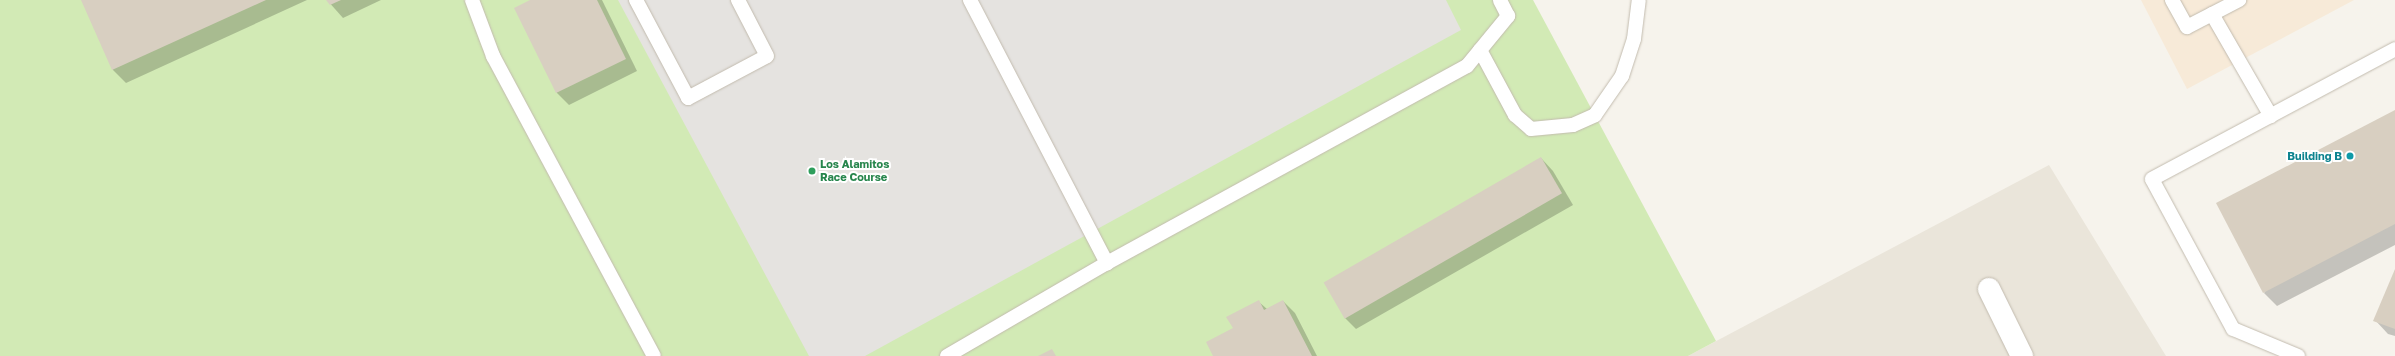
<!DOCTYPE html>
<html>
<head>
<meta charset="utf-8">
<style>
  body { margin:0 }
  #map { position:relative; width:2395px; height:356px; overflow:hidden; background:#f6f3ec; font-family:"Golos Text",sans-serif }
  div>[style] { position:absolute }
  [style*='--x'] { left:calc(var(--x)*1px); top:calc(var(--y)*1px); width:calc(var(--w)*1px); rotate:calc(var(--a)*1deg) }
  .residential>* { inset:0; background:#eae5da }
  .commercial>* { inset:0; background:#f7ead8 }
  .green>* { inset:0; background:#d2eab5 }
  .parking>* { inset:0; background:#e5e3e0 }
  .shadow>* { inset:0; background:#0003 }
  .building>* { inset:0; background:#d8cfc1; transform-origin:0 0 }
  .roads { filter:drop-shadow(0 0 1px #c2bbae) drop-shadow(0 0 1px #c2bbae) }
  .service>* { height:14px; margin:-7px; padding:0 7px; transform-origin:7px; border-radius:7px; background:#fff }
  .minor>* { height:22px; margin:-11px; padding:0 11px; transform-origin:11px; border-radius:11px; background:#fff }
  .dots>* { width:11px; height:11px; translate:-50% -50%; box-sizing:border-box; border:2px solid #fff; border-radius:50% }
  span { translate:-50% -50%; white-space:nowrap; text-align:center; line-height:1.15; -webkit-text-stroke:4px #fff; paint-order:stroke }
  .culture-label { font-size:11px; color:#0d838f; font-weight:700 }
  .right { translate:-100% -50%; text-align:right }
  .leisure-label { font-size:11px; color:#27864d; font-weight:700 }
  .left { translate:0 -50%; text-align:left }
</style>
</head>
<body>
<div id="map">
  <div class="residential">
    <div style="clip-path:polygon(2049px 165px,2166px 356px,1688px 356px)"></div>
  </div>
  <div class="commercial">
    <div style="clip-path:polygon(2141px 0,2354px 0,2187px 89px)"></div>
  </div>
  <div class="green">
    <div style="clip-path:polygon(0 0,1533px 0,1716px 341px,1688px 356px,0 356px)"></div>
  </div>
  <div class="parking">
    <div style="clip-path:polygon(618px 0,1446px 0,1461px 30px,865px 356px,809px 356px)"></div>
  </div>
  <div class="shadow">
    <div style="clip-path:polygon(82px 0,307px 0,126px 83px,113px 70px)"></div>
    <div style="clip-path:polygon(327px 0,381px 0,343px 18px)"></div>
    <div style="clip-path:polygon(532px 0,602px 0,637px 71px,569px 105px,557px 93px,516px 8px)"></div>
    <div style="clip-path:polygon(2395px 111px,2395px 245px,2277px 306px,2264px 293px)"></div>
    <div style="clip-path:polygon(1541px 158px,1553px 171px,1573px 205px,1356px 329px,1344px 317px)"></div>
    <div style="clip-path:polygon(2395px 272px,2395px 336px,2388px 334px,2375px 320px)"></div>
    <div style="clip-path:polygon(1283px 301px,1295px 313px,1317px 356px,1214px 356px,1234px 329px,1259px 302px,1267px 309px)"></div>
  </div>
  <div class="building">
    <div style="clip-path:polygon(81px 0,266px 0,112px 70px)"></div>
    <div style="clip-path:polygon(326px 0,341px 0,330px 5px)"></div>
    <div style="clip-path:polygon(530px 0,597px 0,626px 59px,556px 93px,514px 8px)"></div>
    <div style="clip-path:polygon(2395px 110px,2395px 224px,2263px 293px,2216px 203px)"></div>
    <div style="left:1541px;top:157px;width:42px;height:251px;rotate:60deg"></div>
    <div style="clip-path:polygon(2395px 269px,2395px 329px,2373px 321px)"></div>
    <div style="clip-path:polygon(1259px 300px,1264px 310px,1283px 300px,1312px 356px,1213px 356px,1206px 342px,1233px 328px,1226px 317px)"></div>
    <div style="clip-path:polygon(1052px 349px,1056px 356px,1038px 356px)"></div>
  </div>
  <div class="roads">
    <div class="service">
      <div style="--x:472;--y:0;--w:60;--a:69.4"></div>
      <div style="--x:493;--y:56;--w:340;--a:61.8"></div>
      <div style="--x:636;--y:0;--w:111;--a:62"></div>
      <div style="--x:688;--y:98;--w:89;--a:-28"></div>
      <div style="--x:767;--y:56;--w:63;--a:-117.4"></div>
      <div style="--x:970;--y:0;--w:297;--a:62.5"></div>
      <div style="--x:2172;--y:0;--w:31;--a:61"></div>
      <div style="--x:2187;--y:27;--w:59;--a:-27.4"></div>
      <div style="--x:2212;--y:14;--w:118;--a:60"></div>
      <div style="--x:1480;--y:50;--w:74;--a:61.7"></div>
      <div style="--x:1515;--y:115;--w:21;--a:41"></div>
      <div style="--x:1531;--y:129;--w:42;--a:-5.4"></div>
      <div style="--x:1573;--y:125;--w:24;--a:-24"></div>
      <div style="--x:1595;--y:115;--w:47;--a:-55.3"></div>
      <div style="--x:1622;--y:76;--w:39;--a:-72"></div>
      <div style="--x:1634;--y:39;--w:39;--a:-83"></div>
      <div style="--x:947;--y:356;--w:185;--a:-30.2"></div>
      <div style="--x:1107;--y:263;--w:410;--a:-28.7"></div>
      <div style="--x:1467;--y:66;--w:65;--a:-50.6"></div>
      <div style="--x:1508;--y:16;--w:18;--a:-117"></div>
      <div style="--x:2298;--y:356;--w:70;--a:-157.4"></div>
      <div style="--x:2233;--y:329;--w:170;--a:-118.4"></div>
      <div style="--x:2152;--y:179;--w:276;--a:-28.1"></div>
    </div>
    <div class="minor">
      <div style="--x:1989;--y:289;--w:75;--a:63.8"></div>
    </div>
  </div>
  <div class="dots">
    <div style="left:2350px;top:156px;background:#0f9aa8"></div>
    <div style="left:812px;top:171px;background:#2e9e5b"></div>
  </div>
  <div class="culture-label">
    <span class="right" style="left:2342px;top:156px">Building B</span>
  </div>
  <div class="leisure-label">
    <span class="left" style="left:820px;top:171px">Los Alamitos<br>Race Course</span>
  </div>
</div>
</body>
</html>
